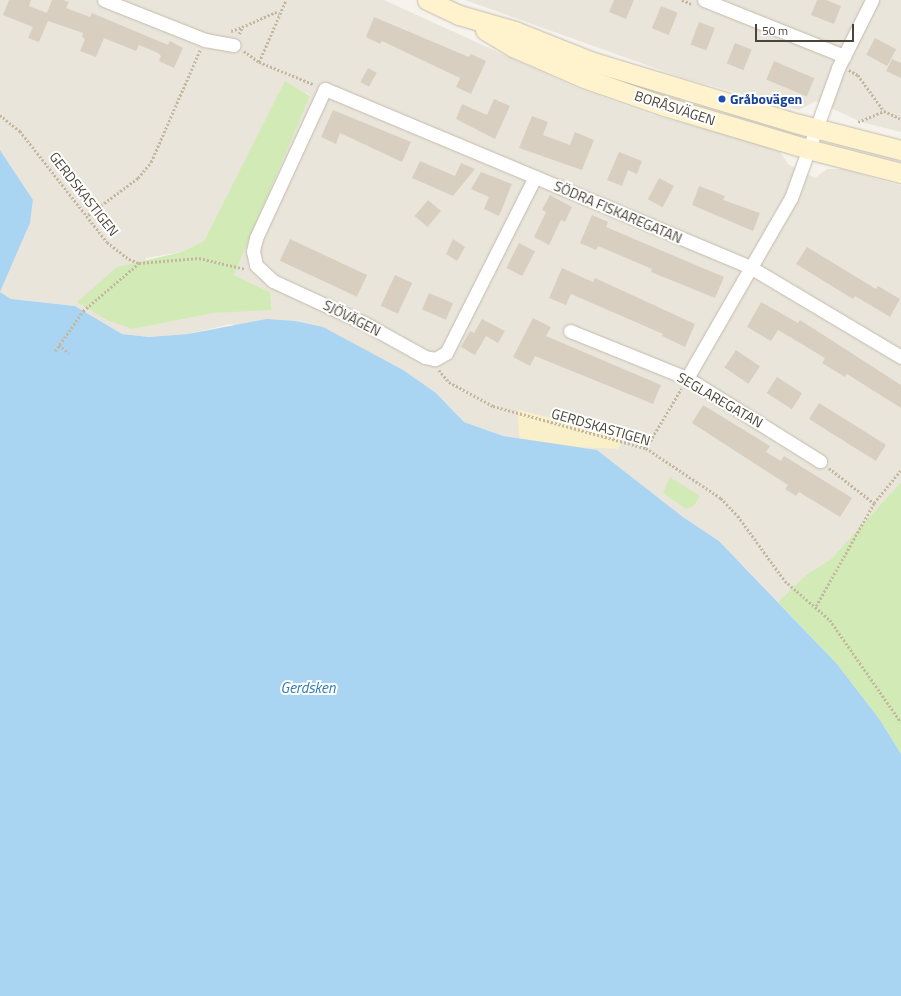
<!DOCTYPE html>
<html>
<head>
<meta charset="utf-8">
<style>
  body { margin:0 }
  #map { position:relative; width:901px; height:996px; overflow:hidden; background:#f6f3ec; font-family:"Titillium Web",sans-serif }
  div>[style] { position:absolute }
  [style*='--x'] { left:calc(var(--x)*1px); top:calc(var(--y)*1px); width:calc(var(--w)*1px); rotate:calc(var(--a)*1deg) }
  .residential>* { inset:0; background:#eae5da }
  .green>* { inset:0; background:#d2eab5 }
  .sand>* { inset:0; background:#f9efc9 }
  .water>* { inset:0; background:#a9d4f2 }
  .building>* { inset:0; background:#d8cfc1; transform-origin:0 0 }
  .path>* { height:2.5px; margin-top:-1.25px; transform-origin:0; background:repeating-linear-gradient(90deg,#c4b79f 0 2px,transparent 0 4px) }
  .roads { filter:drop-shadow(0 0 1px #c2bbae) drop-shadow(0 0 1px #c2bbae) }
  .street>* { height:13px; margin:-6.5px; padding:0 6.5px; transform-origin:6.5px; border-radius:6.5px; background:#fff }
  .secondary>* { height:19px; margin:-9.5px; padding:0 9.5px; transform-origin:9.5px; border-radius:9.5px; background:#fff3cd }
  .dots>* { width:11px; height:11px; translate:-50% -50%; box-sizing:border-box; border:2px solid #fff; border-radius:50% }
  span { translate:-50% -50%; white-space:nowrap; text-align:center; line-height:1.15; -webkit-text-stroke:4px #fff; paint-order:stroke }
  .transit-label { font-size:14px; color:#164399; font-weight:700 }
  .left { translate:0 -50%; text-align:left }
  .street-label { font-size:14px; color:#4b4439 }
  .water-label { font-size:15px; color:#2e7ab2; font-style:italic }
  .scale { position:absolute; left:755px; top:24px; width:99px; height:18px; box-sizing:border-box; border:2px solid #4b4439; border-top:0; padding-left:5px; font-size:12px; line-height:14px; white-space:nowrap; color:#4b4439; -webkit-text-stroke:3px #fff; paint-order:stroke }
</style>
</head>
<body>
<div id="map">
  <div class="residential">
    <div style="clip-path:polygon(evenodd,0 0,384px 0,575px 87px,653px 115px,752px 142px,780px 152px,788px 164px,815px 178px,827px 169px,843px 169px,901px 186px,901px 482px,831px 559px,806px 575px,778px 602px,719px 541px,683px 517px,597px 450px,503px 436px,464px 422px,436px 393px,231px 324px,188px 334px,149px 337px,122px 334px,75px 306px,11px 299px,0 292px,30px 223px,33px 200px,0 150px,0 0,285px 82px,310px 95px,234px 275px,270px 292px,272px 309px,214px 313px,133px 329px,146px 258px,182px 252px,204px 241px,285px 82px)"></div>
    <div style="clip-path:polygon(465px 0,901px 0,901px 132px,861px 122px,816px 101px,799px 110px,680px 77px)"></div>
  </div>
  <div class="green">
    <div style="clip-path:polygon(285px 81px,310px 96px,234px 275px,270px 292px,272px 310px,214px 313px,133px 329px,107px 320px,77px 302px,117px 267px,182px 252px,204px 241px)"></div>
    <div style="clip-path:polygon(670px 477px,700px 496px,694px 506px,686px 509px,663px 493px)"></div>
    <div style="clip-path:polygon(901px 482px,901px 754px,880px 720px,837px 664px,778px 602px,806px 575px,831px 559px)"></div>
  </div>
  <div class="sand">
    <div style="clip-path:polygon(517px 410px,628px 435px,617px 449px,520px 444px)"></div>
  </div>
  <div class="water">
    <div style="clip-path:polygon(0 150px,33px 200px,30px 223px,0 292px,11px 299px,75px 306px,122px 334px,149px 337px,188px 334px,267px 319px,295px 321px,323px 327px,403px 370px,436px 393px,464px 422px,503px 436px,597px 450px,683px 517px,719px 541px,837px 664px,880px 720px,901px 754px,901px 996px,0 996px)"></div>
  </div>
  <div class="building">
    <div style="clip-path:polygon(9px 0,31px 0,29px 6px,47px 13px,52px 0,63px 0,69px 2px,66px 8px,90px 17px,92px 13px,168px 45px,170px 41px,183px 48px,174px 68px,159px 61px,161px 56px,158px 53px,139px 45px,136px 51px,104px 38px,96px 57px,80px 51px,85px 39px,82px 37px,83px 33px,48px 21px,39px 42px,28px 38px,33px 27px,3px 15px)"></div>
    <div style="clip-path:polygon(614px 0,634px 0,626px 19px,609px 12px)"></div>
    <div style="clip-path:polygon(817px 0,826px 0,841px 6px,834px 24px,811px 15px)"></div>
    <div style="left:661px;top:6px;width:18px;height:24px;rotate:22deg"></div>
    <div style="clip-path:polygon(374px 17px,469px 57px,471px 54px,486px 61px,471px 94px,456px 87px,460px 78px,382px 41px,380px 44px,366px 37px)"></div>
    <div style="left:699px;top:22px;width:17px;height:24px;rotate:21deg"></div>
    <div style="left:875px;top:38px;width:24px;height:19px;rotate:28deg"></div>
    <div style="left:735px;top:43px;width:18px;height:22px;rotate:22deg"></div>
    <div style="clip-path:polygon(892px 59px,901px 63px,901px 78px,886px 71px)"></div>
    <div style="left:774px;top:61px;width:44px;height:20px;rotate:23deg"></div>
    <div style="left:368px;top:68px;width:10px;height:16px;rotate:29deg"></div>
    <div style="clip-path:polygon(494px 99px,510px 106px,495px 139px,456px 119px,462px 104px,487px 115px)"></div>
    <div style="clip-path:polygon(333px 110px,411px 142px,402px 162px,340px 133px,336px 144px,321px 137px)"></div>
    <div style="clip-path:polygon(532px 116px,548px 122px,543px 135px,570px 145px,575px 132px,594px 140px,582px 170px,519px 148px)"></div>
    <div style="clip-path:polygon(619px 152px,642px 161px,637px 174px,628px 170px,622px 186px,607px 180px)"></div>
    <div style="clip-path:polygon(420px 161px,455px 176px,461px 163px,475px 169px,453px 196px,412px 178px)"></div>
    <div style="clip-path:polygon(481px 172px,512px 184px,499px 216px,484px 209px,489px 197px,471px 189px)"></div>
    <div style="left:659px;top:178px;width:17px;height:24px;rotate:28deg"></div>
    <div style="clip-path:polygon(699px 186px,725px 196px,723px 200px,760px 213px,753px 231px,692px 205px)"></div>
    <div style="clip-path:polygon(550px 195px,572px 207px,565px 222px,561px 220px,549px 245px,534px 237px,546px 212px,542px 210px)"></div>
    <div style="left:428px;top:200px;width:17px;height:21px;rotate:40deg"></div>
    <div style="clip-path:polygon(592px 215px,608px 222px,606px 227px,724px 277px,715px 298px,651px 272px,652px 269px,598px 246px,596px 250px,580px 243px)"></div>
    <div style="left:290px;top:239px;width:85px;height:24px;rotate:25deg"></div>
    <div style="clip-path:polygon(453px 239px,465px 247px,457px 261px,446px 254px)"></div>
    <div style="left:519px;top:243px;width:18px;height:28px;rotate:27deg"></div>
    <div style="clip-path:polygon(807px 247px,876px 289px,878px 286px,900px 299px,890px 317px,855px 296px,853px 299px,796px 264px)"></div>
    <div style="clip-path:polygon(562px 268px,593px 282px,595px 278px,695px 324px,685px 347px,662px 336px,663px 334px,571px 294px,566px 305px,549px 298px)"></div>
    <div style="left:395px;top:275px;width:19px;height:34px;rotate:25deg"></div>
    <div style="left:429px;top:293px;width:26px;height:18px;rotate:23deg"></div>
    <div style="clip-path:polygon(761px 302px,798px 323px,800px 320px,901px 385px,901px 408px,847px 374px,845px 377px,822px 363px,825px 358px,778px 330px,771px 341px,747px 327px)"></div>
    <div style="clip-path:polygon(533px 318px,551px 327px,546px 336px,661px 385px,653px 404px,535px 356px,530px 366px,513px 357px)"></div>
    <div style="clip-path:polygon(482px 319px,505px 331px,498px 343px,486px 336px,475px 355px,461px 347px,470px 331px,474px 333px)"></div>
    <div style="left:736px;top:350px;width:29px;height:21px;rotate:34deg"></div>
    <div style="left:777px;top:377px;width:30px;height:19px;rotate:33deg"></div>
    <div style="left:819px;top:403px;width:79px;height:19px;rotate:32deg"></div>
    <div style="clip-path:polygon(703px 405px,770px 446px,766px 452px,781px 461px,784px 456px,852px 498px,840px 517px,799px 492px,796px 496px,785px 489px,788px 485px,692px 423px)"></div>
  </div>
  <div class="path">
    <div style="--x:682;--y:0;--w:11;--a:22"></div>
    <div style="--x:231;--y:31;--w:12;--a:-20"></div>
    <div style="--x:239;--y:34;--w:8;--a:-67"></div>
    <div style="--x:242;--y:27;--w:36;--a:-24"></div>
    <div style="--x:275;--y:12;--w:5;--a:22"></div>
    <div style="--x:244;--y:51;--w:19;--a:36"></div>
    <div style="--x:259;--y:62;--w:58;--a:22.2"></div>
    <div style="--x:259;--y:62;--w:68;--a:-66.5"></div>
    <div style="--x:849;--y:70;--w:10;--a:29"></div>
    <div style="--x:858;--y:75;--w:44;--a:54.2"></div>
    <div style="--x:884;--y:111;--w:19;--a:25"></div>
    <div style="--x:0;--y:115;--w:26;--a:39"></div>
    <div style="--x:20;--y:131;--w:141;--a:51.9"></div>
    <div style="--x:107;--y:242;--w:28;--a:38"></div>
    <div style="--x:129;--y:259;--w:11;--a:22"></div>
    <div style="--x:139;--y:263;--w:60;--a:-4.8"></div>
    <div style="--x:199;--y:258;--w:47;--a:13.4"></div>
    <div style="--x:858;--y:122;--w:28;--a:-23"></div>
    <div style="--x:88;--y:215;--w:62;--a:-36.5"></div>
    <div style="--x:138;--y:178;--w:21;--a:-51"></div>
    <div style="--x:151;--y:162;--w:122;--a:-66.4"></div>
    <div style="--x:59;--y:345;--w:13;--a:39"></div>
    <div style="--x:55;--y:351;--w:49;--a:-55"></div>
    <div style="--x:83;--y:311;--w:74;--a:-40.6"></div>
    <div style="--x:439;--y:370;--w:16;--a:50"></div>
    <div style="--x:449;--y:382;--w:50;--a:28.6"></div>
    <div style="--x:493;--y:406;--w:159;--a:15.4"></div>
    <div style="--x:646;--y:448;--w:90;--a:33.7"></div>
    <div style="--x:721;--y:498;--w:25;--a:47"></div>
    <div style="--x:738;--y:516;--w:80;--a:54.1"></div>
    <div style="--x:785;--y:581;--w:60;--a:40.9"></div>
    <div style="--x:830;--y:620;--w:124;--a:55.2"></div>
    <div style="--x:646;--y:448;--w:69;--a:-59.3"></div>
    <div style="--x:829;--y:468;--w:57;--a:37.9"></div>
    <div style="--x:816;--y:606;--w:118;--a:-60.6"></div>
    <div style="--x:874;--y:503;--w:43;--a:-50.7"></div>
  </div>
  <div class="roads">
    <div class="street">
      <div style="--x:104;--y:0;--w:109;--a:21.6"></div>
      <div style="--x:205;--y:40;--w:29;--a:10"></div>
      <div style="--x:704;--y:0;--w:151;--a:21.8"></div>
      <div style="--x:535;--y:177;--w:197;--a:116.8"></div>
      <div style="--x:446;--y:353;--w:13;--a:151"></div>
      <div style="--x:435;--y:359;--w:10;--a:-169"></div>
      <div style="--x:425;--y:357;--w:70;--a:-150.9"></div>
      <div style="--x:364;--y:323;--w:100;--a:-155.2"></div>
      <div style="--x:273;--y:281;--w:23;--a:-137"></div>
      <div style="--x:256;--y:265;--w:14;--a:-102"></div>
      <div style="--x:253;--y:251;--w:13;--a:-77"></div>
      <div style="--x:256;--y:238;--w:164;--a:-65.2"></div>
      <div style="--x:325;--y:89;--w:461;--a:22.7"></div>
      <div style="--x:750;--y:267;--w:176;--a:30.8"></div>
      <div style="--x:570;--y:331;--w:126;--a:21.9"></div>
      <div style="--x:687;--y:378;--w:157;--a:32"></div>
      <div style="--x:687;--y:378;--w:208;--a:-60"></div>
      <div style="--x:791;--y:198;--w:138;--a:-70.1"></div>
      <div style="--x:838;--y:68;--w:76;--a:-63.4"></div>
    </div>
    <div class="secondary">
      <div style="--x:427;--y:0;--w:35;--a:25"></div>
      <div style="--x:459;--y:15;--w:58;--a:15.9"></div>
      <div style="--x:515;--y:31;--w:81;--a:21.8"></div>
      <div style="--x:590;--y:61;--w:218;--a:16.8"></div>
      <div style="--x:799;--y:124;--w:105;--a:14.3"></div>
      <div style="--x:485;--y:30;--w:33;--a:31"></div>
      <div style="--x:513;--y:47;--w:77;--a:23.6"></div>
      <div style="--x:584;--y:78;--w:85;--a:19.3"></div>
      <div style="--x:664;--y:106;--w:150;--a:16.6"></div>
      <div style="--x:808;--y:149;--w:96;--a:14.5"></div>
    </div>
  </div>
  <div class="dots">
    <div style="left:722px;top:99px;background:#1a4fb4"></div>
  </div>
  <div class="transit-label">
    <span class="left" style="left:730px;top:99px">Gråbovägen</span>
  </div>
  <div class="street-label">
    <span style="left:675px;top:108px;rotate:18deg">BORÅSVÄGEN</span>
    <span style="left:84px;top:194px;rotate:52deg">GERDSKASTIGEN</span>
    <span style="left:618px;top:212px;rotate:23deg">SÖDRA FISKAREGATAN</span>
    <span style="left:352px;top:318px;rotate:27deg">SJÖVÄGEN</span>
    <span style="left:720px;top:400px;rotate:30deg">SEGLAREGATAN</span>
    <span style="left:601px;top:427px;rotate:16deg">GERDSKASTIGEN</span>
  </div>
  <div class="water-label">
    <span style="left:308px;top:688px">Gerdsken</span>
  </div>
  <div class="scale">50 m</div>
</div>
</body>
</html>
